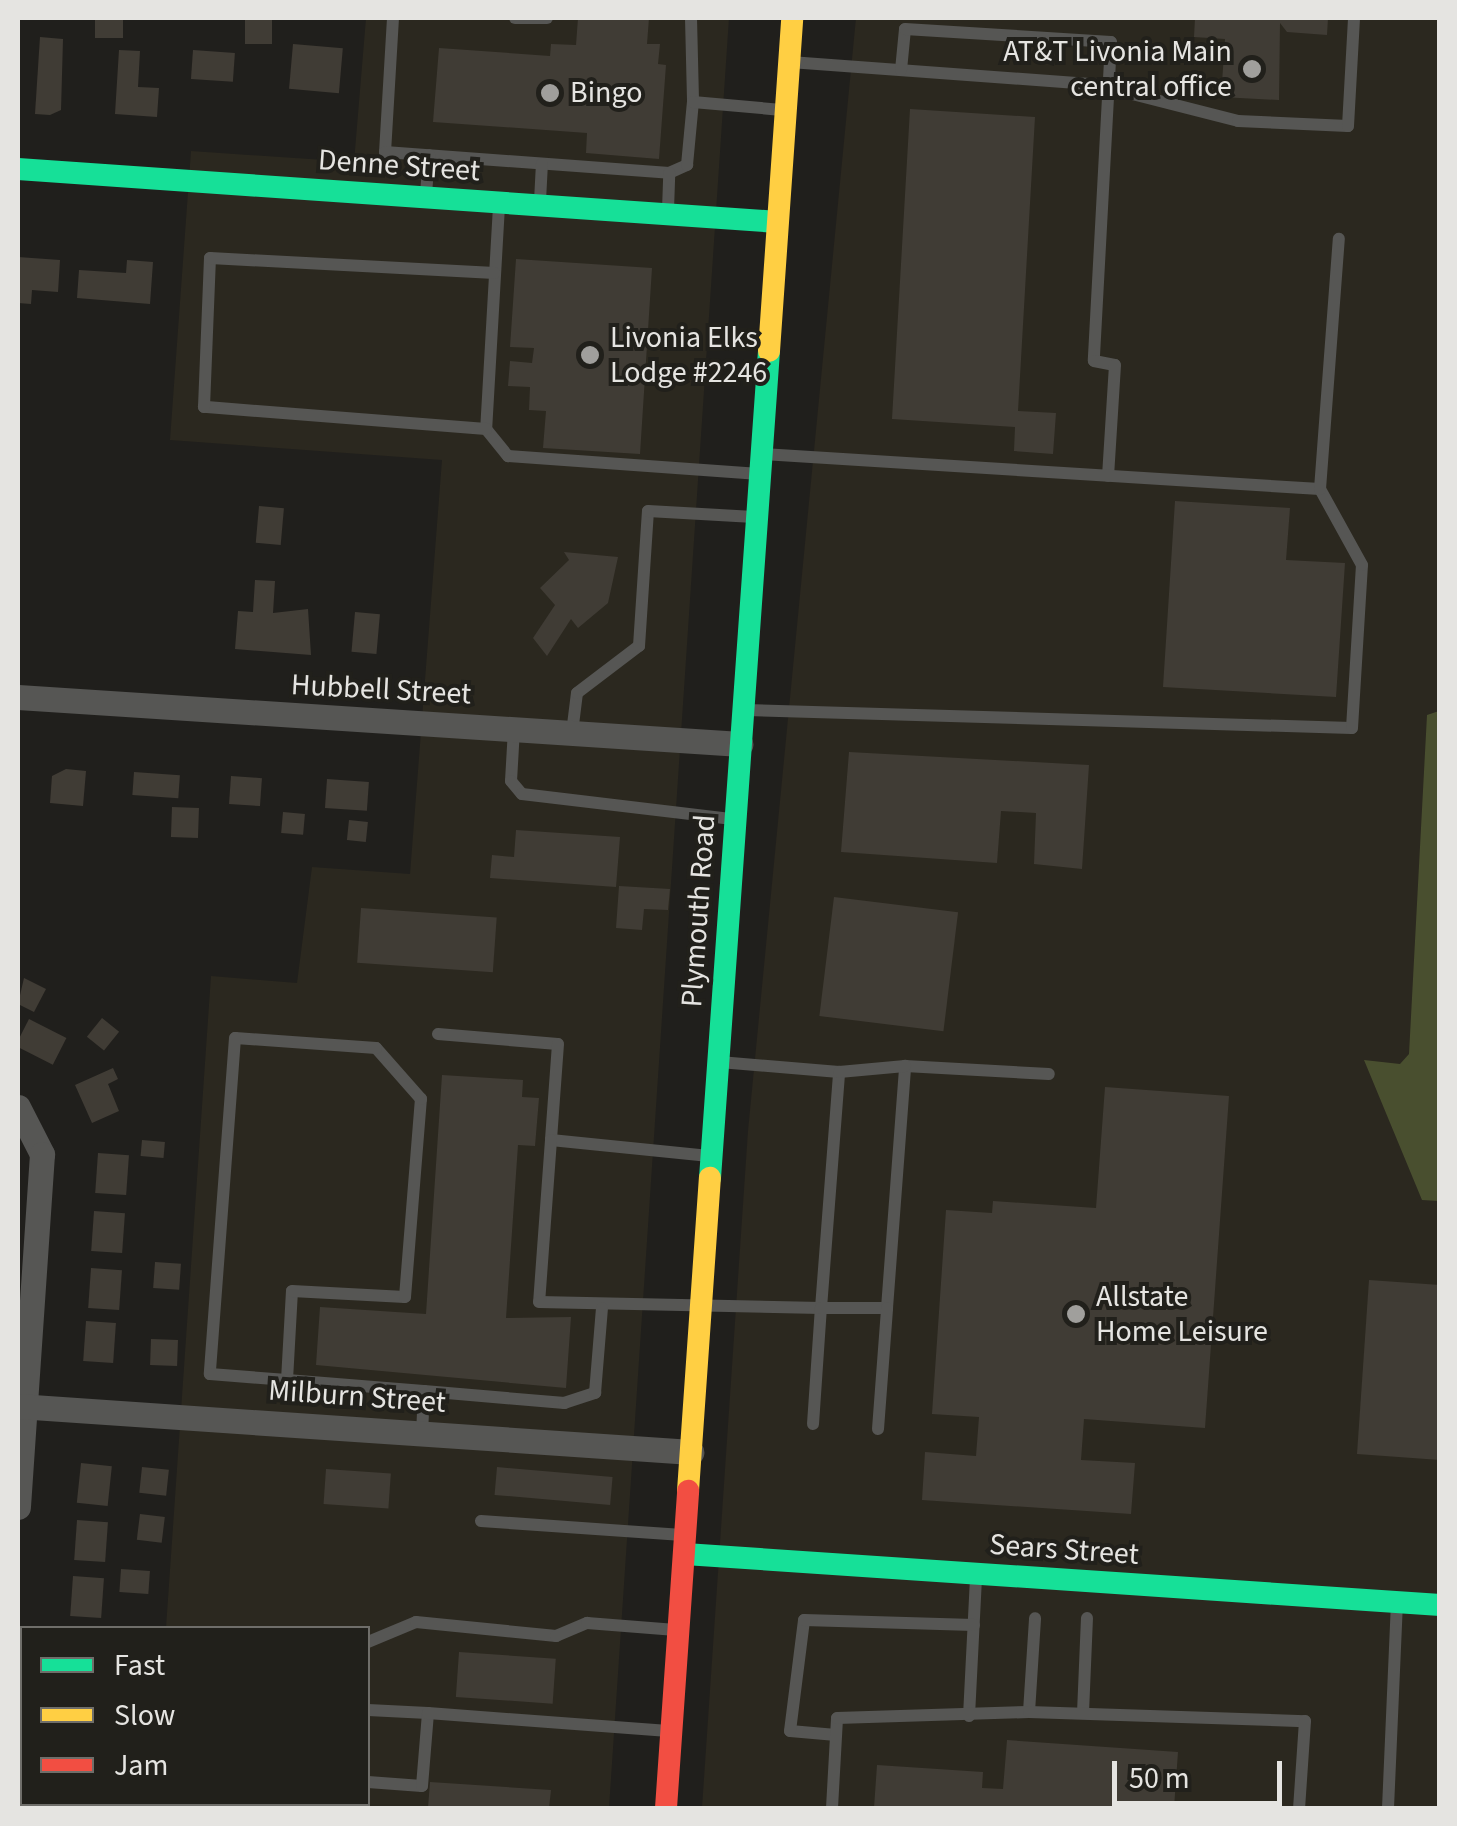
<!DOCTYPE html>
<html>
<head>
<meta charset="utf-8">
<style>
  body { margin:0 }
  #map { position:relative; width:1457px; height:1826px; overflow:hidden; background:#201f1c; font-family:"Source Sans 3",sans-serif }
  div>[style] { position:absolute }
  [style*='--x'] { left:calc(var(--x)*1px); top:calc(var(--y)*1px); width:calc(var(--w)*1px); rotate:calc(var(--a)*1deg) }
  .built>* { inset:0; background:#2b281f }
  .forest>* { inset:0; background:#494f2f }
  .building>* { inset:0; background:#403c35; transform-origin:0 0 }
  .lane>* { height:12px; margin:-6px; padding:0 6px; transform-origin:6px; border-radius:6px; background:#565654 }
  .street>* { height:25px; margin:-12.5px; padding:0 12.5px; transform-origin:12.5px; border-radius:12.5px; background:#565654 }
  .fast>* { height:22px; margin:-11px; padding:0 11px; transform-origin:11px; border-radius:11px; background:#16e098 }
  .slow>* { height:22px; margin:-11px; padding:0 11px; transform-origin:11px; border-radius:11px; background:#ffcf43 }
  .jam>* { height:22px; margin:-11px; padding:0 11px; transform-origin:11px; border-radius:11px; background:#f24e42 }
  .dots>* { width:28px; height:28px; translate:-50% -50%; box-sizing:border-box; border:5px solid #21201b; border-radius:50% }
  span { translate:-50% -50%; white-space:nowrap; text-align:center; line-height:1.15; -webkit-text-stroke:8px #21201b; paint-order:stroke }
  .poi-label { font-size:30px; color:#e5e4e1 }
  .right { translate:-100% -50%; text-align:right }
  .left { translate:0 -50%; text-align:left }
  .street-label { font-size:30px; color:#e5e4e1 }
  .frame { position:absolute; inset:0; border:20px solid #e5e4e1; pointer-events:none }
  .legend { position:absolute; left:20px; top:1626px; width:350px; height:180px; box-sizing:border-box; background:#21201b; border:2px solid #6f6e6a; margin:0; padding:12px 18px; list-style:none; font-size:30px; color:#e5e4e1 }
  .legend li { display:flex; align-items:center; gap:20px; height:50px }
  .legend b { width:50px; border:2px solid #6f6e6a }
  .scale { position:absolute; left:1112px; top:1761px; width:170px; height:45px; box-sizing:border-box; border:5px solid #e5e4e1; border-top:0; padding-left:12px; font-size:30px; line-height:35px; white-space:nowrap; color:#e5e4e1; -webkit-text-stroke:8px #21201b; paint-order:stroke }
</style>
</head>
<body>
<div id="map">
  <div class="built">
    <div style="clip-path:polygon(366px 18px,729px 18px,609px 1808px,154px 1808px,368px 1804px,368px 1628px,166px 1628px,211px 976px,297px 983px,312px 867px,410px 874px,442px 460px,170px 440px,191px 151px,354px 162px)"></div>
    <div style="clip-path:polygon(856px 18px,1439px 18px,1439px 1808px,702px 1808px,748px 1131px)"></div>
  </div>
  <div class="forest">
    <div style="clip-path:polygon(1439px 711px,1440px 1201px,1439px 1201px,1422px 1200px,1364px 1060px,1400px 1064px,1409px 1054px,1427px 715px)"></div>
  </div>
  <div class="building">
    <div style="left:95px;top:18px;width:28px;height:20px"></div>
    <div style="left:245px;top:18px;width:27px;height:26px"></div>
    <div style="clip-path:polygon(578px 18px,649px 18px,647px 44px,660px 44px,658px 64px,666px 65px,659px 159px,586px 153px,587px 133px,433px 122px,439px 48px,550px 56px,551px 44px,576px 45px)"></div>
    <div style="clip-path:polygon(1195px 18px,1328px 18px,1327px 35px,1287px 32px,1280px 23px,1279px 100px,1221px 97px,1225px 39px,1194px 37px)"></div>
    <div style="clip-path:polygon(40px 37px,63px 39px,61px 110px,50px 115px,35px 114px)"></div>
    <div style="left:293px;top:44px;width:50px;height:45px;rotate:5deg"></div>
    <div style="clip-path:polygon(119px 50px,140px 51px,138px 87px,159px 88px,157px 117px,115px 114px)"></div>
    <div style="left:193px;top:50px;width:42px;height:29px;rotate:4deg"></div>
    <div style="clip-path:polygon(910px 109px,1035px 117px,1018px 411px,1056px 413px,1053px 454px,1014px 451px,1015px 427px,892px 419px)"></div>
    <div style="clip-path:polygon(18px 257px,60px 260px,58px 292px,32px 290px,31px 304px,18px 303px)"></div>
    <div style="clip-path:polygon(516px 259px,652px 268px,640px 454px,543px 448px,546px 411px,529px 410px,530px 387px,508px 386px,510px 361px,532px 363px,534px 348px,510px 347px)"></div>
    <div style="clip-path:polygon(127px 260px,153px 262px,150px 304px,77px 298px,79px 270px,126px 273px)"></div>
    <div style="clip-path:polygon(1175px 501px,1290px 508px,1286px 560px,1345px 563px,1336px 697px,1163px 687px)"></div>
    <div style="left:259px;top:506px;width:25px;height:37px;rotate:5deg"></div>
    <div style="clip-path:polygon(564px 552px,618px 557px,608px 603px,578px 628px,571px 619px,547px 656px,533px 638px,555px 605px,540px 588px,569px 560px)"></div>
    <div style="clip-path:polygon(255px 580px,275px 581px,273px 613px,308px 609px,311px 655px,235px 649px,238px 611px,253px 612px)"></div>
    <div style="left:355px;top:612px;width:25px;height:40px;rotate:5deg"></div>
    <div style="clip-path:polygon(849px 752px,1089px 765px,1082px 869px,1034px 864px,1036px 813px,1001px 811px,997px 863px,841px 852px)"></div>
    <div style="clip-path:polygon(66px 769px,86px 771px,83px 806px,50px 803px,52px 776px)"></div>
    <div style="left:134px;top:772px;width:46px;height:23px;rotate:4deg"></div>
    <div style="left:231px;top:776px;width:31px;height:28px;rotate:4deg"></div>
    <div style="left:327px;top:779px;width:42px;height:29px;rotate:4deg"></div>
    <div style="left:172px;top:807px;width:27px;height:30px;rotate:2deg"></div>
    <div style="left:283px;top:812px;width:22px;height:21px;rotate:5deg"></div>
    <div style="left:349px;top:820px;width:19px;height:20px;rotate:6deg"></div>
    <div style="clip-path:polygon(516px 830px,620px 837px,616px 887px,490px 878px,492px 855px,514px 857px)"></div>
    <div style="clip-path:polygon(619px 886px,670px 889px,668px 910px,644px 909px,642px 930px,616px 928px)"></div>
    <div style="left:834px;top:897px;width:125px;height:120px;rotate:7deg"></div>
    <div style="left:361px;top:908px;width:136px;height:55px;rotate:4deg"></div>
    <div style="clip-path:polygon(24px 978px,46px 989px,34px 1012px,18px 1004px)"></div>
    <div style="left:102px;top:1018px;width:22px;height:24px;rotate:39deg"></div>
    <div style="left:29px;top:1019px;width:42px;height:30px;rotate:27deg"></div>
    <div style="clip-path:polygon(113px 1068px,118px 1079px,108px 1084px,119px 1111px,92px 1123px,75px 1085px)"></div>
    <div style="clip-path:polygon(442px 1075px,523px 1080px,522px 1097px,539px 1098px,535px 1146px,518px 1145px,506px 1318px,571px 1317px,566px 1388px,316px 1365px,320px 1307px,426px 1314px)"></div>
    <div style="clip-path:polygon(1105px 1087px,1229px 1096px,1205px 1428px,1084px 1419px,1081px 1460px,1135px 1463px,1131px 1514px,922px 1500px,925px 1452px,976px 1456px,979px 1417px,932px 1414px,946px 1210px,992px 1213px,993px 1201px,1096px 1208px)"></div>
    <div style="left:142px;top:1140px;width:23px;height:16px;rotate:5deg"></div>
    <div style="left:98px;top:1153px;width:31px;height:40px;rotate:4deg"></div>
    <div style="left:94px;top:1211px;width:31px;height:40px;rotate:4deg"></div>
    <div style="left:155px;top:1262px;width:26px;height:26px;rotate:4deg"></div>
    <div style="left:91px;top:1268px;width:31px;height:40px;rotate:4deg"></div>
    <div style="clip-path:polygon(1369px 1280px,1440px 1285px,1440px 1460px,1357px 1454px)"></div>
    <div style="left:86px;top:1321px;width:30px;height:40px;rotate:4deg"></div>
    <div style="left:151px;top:1339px;width:27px;height:26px;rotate:2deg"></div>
    <div style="left:81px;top:1463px;width:31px;height:40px;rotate:6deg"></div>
    <div style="left:142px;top:1467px;width:27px;height:26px;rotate:6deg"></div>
    <div style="left:497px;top:1467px;width:116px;height:28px;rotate:5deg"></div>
    <div style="left:326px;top:1469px;width:65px;height:35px;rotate:4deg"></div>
    <div style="left:140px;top:1514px;width:25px;height:26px;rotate:7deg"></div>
    <div style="left:77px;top:1520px;width:31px;height:40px;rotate:4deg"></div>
    <div style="left:121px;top:1569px;width:29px;height:23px;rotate:4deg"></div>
    <div style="left:73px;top:1576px;width:31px;height:40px;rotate:4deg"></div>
    <div style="left:459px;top:1652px;width:97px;height:45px;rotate:4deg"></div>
    <div style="clip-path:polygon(1007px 1740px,1178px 1752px,1174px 1808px,874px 1808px,877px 1765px,983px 1772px,982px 1788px,1003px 1789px)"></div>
    <div style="clip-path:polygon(430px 1782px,551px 1790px,549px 1808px,428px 1808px)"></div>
  </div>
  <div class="lane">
    <div style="--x:393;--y:18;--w:134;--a:93.4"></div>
    <div style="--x:385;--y:152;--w:285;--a:4.2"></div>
    <div style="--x:669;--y:173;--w:20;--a:-24"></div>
    <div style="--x:687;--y:165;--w:63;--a:-84.6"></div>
    <div style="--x:515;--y:18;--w:32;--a:0"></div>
    <div style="--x:691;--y:18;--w:84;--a:88.6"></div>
    <div style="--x:693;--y:102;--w:89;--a:5.1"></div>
    <div style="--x:790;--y:62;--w:304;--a:4.2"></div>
    <div style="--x:1093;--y:84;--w:150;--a:14.3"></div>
    <div style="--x:1238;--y:121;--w:110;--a:2.6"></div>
    <div style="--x:1348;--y:126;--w:108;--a:-86.8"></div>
    <div style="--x:901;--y:70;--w:41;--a:-84.4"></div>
    <div style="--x:905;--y:29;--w:206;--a:3.6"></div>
    <div style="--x:1111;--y:42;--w:319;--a:93.1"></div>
    <div style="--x:1094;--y:361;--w:21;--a:11"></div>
    <div style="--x:1115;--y:365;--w:111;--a:93.6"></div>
    <div style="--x:426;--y:193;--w:38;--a:-85"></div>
    <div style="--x:540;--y:201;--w:37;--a:-87"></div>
    <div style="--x:499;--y:206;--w:223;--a:93.3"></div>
    <div style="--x:486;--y:429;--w:35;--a:51"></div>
    <div style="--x:508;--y:456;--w:252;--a:4.1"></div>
    <div style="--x:668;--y:210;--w:37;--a:-88"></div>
    <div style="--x:486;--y:429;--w:283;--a:-175.5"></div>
    <div style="--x:204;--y:407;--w:149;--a:-87.7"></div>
    <div style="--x:210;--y:258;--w:285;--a:3"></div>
    <div style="--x:763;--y:454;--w:558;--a:3.6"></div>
    <div style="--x:745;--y:710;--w:607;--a:1.7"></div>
    <div style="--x:1352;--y:728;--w:163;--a:-86.5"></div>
    <div style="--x:1362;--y:565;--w:87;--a:-118.9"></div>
    <div style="--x:1320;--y:489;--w:251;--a:-85.7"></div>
    <div style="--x:514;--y:729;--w:52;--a:93.3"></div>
    <div style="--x:511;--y:781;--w:17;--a:50"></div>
    <div style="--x:522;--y:794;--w:212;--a:6.8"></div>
    <div style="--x:572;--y:733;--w:40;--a:-82.9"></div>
    <div style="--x:577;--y:693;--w:78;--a:-37.2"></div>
    <div style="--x:639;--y:646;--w:135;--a:-86.2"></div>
    <div style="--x:648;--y:511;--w:106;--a:3.2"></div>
    <div style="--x:438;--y:1034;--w:120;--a:4.8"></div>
    <div style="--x:558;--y:1044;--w:96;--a:94.2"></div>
    <div style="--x:551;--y:1140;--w:159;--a:5.8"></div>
    <div style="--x:905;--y:1066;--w:144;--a:3.2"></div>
    <div style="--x:551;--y:1140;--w:162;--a:94.2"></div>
    <div style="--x:539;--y:1302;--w:282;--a:1.2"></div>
    <div style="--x:821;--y:1308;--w:237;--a:-85.6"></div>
    <div style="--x:839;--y:1072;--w:120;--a:-175.2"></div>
    <div style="--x:287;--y:1380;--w:89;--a:-86.8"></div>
    <div style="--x:292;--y:1291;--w:113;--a:3"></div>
    <div style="--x:405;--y:1297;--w:199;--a:-85.4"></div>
    <div style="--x:421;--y:1099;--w:68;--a:-131.4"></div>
    <div style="--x:376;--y:1048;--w:141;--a:-175.9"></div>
    <div style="--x:235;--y:1038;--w:337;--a:94.3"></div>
    <div style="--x:210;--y:1374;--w:77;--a:4.5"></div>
    <div style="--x:287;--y:1380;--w:137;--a:4.6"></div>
    <div style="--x:424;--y:1391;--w:141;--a:4.9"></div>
    <div style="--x:564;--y:1403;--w:33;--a:-18"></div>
    <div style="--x:595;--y:1393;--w:85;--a:-85.3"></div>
    <div style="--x:813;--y:1424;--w:116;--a:-86.1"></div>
    <div style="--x:821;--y:1308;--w:66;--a:0"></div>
    <div style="--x:887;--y:1308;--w:243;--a:-85.7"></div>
    <div style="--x:905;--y:1066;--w:66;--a:174.8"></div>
    <div style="--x:878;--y:1429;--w:121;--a:-85.7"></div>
    <div style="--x:422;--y:1434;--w:43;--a:-87.3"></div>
    <div style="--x:481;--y:1521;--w:202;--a:4"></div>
    <div style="--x:368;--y:1642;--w:52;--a:-22.6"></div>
    <div style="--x:416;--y:1622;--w:141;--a:5.7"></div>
    <div style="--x:556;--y:1636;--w:34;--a:-23"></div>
    <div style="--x:587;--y:1623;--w:89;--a:4.5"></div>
    <div style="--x:368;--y:1710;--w:60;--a:2.9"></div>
    <div style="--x:1029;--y:1712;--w:94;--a:-86.3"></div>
    <div style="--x:1083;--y:1713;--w:95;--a:-87.6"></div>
    <div style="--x:969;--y:1716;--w:140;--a:-87.1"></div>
    <div style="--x:836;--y:1735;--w:46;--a:-175"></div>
    <div style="--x:790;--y:1731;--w:112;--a:-82.8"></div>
    <div style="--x:804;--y:1620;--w:170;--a:1.7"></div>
    <div style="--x:368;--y:1782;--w:54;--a:4.2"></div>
    <div style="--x:422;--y:1786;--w:73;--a:-85.3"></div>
    <div style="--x:428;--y:1713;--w:241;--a:4.3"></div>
    <div style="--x:832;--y:1808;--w:90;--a:-86.8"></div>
    <div style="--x:837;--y:1718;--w:192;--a:-1.8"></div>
    <div style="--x:1029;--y:1712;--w:276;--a:1.9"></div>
    <div style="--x:1305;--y:1721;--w:87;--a:93.9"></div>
    <div style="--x:1388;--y:1808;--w:203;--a:-87.5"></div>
  </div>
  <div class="street">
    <div style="--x:18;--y:697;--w:724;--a:3.72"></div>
    <div style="--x:18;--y:1107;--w:53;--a:62.9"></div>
    <div style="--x:42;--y:1154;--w:354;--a:93.9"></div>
    <div style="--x:18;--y:1406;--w:675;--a:3.91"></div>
  </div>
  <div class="fast">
    <div style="--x:18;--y:169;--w:761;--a:3.99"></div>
    <div style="--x:710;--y:1178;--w:829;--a:-85.92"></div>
    <div style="--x:685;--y:1554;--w:757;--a:3.86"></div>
  </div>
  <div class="slow">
    <div style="--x:769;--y:351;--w:334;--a:-86"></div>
    <div style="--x:688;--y:1491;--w:314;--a:-86"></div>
  </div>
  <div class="jam">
    <div style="--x:666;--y:1808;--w:318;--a:-86"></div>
  </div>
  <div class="dots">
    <div style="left:1252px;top:69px;background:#a09f9c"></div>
    <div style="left:550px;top:93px;background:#a09f9c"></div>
    <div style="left:590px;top:355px;background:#a09f9c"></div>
    <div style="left:1076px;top:1314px;background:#a09f9c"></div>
  </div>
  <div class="poi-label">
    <span class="right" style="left:1232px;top:69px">AT&amp;T Livonia Main<br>central office</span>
    <span class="left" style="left:570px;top:93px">Bingo</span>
    <span class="left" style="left:610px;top:355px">Livonia Elks<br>Lodge #2246</span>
    <span class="left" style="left:1096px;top:1314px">Allstate<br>Home Leisure</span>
  </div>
  <div class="street-label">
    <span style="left:399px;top:166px;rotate:4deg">Denne Street</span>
    <span style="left:381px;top:690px;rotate:3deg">Hubbell Street</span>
    <span style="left:699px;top:911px;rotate:-86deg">Plymouth Road</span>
    <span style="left:357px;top:1397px;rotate:4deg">Milburn Street</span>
    <span style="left:1064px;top:1550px;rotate:4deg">Sears Street</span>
  </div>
  <div class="frame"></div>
  <ul class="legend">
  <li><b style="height:12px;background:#16e098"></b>Fast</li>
  <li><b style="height:12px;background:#ffcf43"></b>Slow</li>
  <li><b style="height:12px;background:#f24e42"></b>Jam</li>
  </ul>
  <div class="scale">50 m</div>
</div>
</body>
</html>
